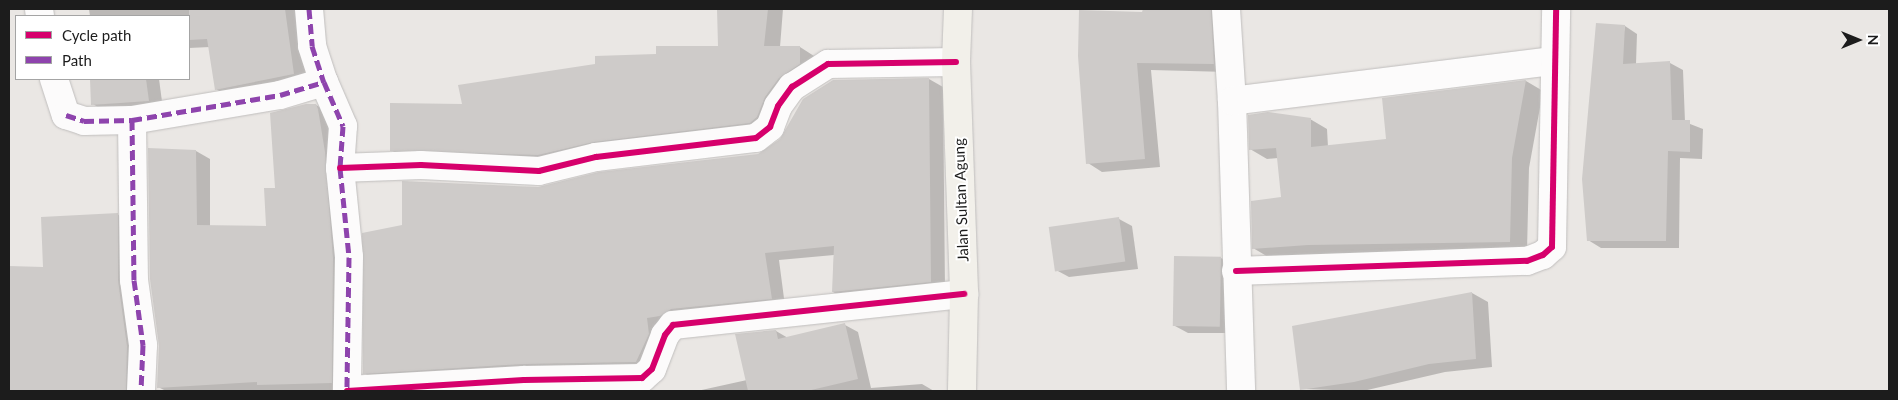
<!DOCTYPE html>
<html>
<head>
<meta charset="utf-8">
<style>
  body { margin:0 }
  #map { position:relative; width:1898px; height:400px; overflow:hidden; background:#eae7e4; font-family:Lato,sans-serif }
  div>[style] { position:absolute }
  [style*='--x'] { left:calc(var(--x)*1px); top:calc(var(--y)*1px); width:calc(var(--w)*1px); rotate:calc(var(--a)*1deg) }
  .shadow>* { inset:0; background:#0003 }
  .building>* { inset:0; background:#cecbc9; transform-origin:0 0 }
  .roads { filter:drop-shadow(0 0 1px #c0bebd) drop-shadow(0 0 1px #c0bebd) }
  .street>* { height:28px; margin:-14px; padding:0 14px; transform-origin:14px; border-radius:14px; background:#fcfbfb }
  .secondary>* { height:28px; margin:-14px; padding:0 14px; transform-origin:14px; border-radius:14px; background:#f2f0ea }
  .quiet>* { height:5px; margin-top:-2.5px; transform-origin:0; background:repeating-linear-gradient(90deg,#8e44ad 0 10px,transparent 0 15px) }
  .cycleway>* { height:6px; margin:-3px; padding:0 3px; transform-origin:3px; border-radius:3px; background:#d6006c }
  span { translate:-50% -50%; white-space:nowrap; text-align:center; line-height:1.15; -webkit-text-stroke:4px #fff; paint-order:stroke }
  .street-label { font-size:15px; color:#1c1c1c }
  .frame { position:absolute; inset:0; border:10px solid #1c1c1c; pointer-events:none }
  .legend { position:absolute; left:15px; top:15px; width:175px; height:65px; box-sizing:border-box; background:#fff; border:1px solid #a4a4a4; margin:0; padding:6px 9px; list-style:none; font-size:15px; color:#1c1c1c }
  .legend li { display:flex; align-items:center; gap:10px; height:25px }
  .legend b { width:25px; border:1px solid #a4a4a4 }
  .north { position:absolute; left:1833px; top:15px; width:50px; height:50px; -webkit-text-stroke:4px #fff; paint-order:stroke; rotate:90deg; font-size:14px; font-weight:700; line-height:20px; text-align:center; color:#1c1c1c }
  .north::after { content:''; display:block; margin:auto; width:18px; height:22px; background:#1c1c1c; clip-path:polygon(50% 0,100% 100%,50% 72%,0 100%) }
</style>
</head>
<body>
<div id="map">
  <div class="shadow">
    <div style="clip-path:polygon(89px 9px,308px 9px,308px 82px,230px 98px,216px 89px,210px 47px,189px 48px,189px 16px,90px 16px)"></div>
    <div style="clip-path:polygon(718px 9px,783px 9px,780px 47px,800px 47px,814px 56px,814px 72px,772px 126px,553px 163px,406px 158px,391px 150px,463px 105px,657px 55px,719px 47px)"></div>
    <div style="clip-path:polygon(1144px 9px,1229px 9px,1228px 72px,1151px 70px,1160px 167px,1102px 172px,1088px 163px)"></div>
    <div style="clip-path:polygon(1625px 26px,1637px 34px,1636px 64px,1670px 63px,1683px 70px,1685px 122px,1703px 129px,1702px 159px,1680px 158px,1679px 248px,1601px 248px,1588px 240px)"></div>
    <div style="clip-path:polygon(91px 79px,159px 79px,163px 109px,107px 113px,93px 104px)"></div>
    <div style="clip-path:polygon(929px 79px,943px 87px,945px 289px,847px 300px,833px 292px,834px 255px,779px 260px,785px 306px,686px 317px,650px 370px,378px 381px,364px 373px,404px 226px,539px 188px,758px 155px)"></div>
    <div style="clip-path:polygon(1526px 81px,1543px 91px,1529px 168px,1527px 251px,1326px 254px,1270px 258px,1253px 248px,1282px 198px,1278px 158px,1267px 159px,1250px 149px,1310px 119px,1327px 129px,1328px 147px,1388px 141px,1383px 99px)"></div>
    <div style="clip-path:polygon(316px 105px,330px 113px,345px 391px,166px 391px,158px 387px,160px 345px,149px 150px,196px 151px,210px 159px,210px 226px,268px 228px,276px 189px)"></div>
    <div style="clip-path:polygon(117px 214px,130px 222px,138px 391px,9px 391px,9px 267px,44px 268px)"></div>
    <div style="clip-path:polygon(1119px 219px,1132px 226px,1138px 269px,1069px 277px,1056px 270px)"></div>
    <div style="clip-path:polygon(1221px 258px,1234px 265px,1236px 333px,1188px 333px,1175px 326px)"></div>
    <div style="clip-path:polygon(1472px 293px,1488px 302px,1492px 367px,1445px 372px,1363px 391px,1302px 389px)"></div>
    <div style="clip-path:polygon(845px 325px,858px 332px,871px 388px,922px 384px,934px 391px,697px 391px,747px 380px,776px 331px,788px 338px)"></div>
  </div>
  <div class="building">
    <div style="clip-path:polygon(189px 9px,285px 9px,294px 74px,215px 90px,207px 39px,189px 40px)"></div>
    <div style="clip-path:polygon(717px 9px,768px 9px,764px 46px,800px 46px,800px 64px,779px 78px,765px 97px,757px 117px,750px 123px,594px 142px,538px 155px,390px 151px,390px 103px,462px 104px,458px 85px,595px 64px,595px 56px,656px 54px,656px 46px,718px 46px)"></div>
    <div style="clip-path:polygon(1143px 9px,1211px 9px,1214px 64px,1137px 63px,1145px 159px,1086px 164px,1078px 56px,1079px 10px,1142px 12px)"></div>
    <div style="clip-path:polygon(1596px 23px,1625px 25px,1623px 64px,1670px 61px,1672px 120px,1690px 120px,1690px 152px,1668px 151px,1666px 241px,1587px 241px,1582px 179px)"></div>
    <div style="clip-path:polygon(929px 78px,931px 282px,832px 292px,834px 246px,765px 253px,772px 299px,671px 309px,660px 316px,647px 318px,649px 334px,636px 362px,524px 364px,363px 374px,362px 233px,402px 225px,402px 181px,538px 187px,599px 172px,758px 154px,780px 139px,803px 99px,833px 80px)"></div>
    <div style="clip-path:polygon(90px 79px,146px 79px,149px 101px,91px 105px)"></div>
    <div style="clip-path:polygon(1526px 80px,1512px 158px,1510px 242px,1308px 245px,1252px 249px,1251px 201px,1281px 197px,1276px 148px,1249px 150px,1248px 115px,1268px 112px,1311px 118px,1311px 147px,1386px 139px,1382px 98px)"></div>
    <div style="clip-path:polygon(306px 104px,316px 104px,318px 109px,325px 152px,333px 258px,332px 383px,257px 385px,257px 382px,157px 388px,159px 346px,150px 279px,148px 148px,196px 150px,197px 225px,266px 226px,264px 188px,275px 188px,270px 113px)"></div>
    <div style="clip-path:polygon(118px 213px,118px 280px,127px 346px,126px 391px,9px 391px,9px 266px,43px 267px,41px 217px)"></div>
    <div style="left:1119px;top:217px;width:45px;height:71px;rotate:82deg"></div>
    <div style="left:1174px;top:256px;width:47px;height:70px;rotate:1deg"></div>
    <div style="clip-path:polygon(1472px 292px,1476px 359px,1429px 364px,1354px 382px,1300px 390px,1292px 326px)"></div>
    <div style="clip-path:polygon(845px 323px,858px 379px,807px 391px,748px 391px,735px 334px,776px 330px,778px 339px)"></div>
  </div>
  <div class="roads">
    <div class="street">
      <div style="--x:39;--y:9;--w:7;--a:82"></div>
      <div style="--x:309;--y:9;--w:37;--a:85"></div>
      <div style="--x:312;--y:46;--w:38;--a:72"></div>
      <div style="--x:1226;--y:9;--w:92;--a:86.3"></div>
      <div style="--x:1232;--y:101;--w:290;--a:88.2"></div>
      <div style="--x:54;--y:79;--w:38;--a:72"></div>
      <div style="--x:66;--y:115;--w:19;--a:18"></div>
      <div style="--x:84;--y:121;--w:48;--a:-1.2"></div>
      <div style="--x:132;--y:120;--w:150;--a:-9.6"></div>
      <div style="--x:280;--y:95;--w:46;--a:-16.5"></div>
      <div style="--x:324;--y:82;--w:48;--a:66.6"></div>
      <div style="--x:343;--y:126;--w:42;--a:94.1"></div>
      <div style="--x:340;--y:168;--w:89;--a:84.2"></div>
      <div style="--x:349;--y:257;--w:134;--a:90.9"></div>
      <div style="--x:1232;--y:101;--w:324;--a:-7.1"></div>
      <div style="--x:132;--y:120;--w:160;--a:89.3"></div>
      <div style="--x:134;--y:280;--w:66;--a:82.1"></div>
      <div style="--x:143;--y:345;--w:46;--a:92.5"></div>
      <div style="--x:340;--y:168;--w:81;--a:-2.1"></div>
      <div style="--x:421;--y:165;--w:118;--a:2.9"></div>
      <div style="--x:539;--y:171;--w:59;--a:-13.8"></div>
      <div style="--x:596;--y:157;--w:161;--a:-6.8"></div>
      <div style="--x:756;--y:138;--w:18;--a:-38"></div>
      <div style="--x:770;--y:127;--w:22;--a:-69"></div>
      <div style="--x:778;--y:106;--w:24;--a:-54"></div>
      <div style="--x:792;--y:87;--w:43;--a:-32.6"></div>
      <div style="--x:828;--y:64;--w:128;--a:-0.9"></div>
      <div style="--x:1236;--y:271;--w:291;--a:-2"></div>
      <div style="--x:1527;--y:261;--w:17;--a:-21"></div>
      <div style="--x:1543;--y:255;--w:12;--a:-42"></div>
      <div style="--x:1552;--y:247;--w:238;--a:-89"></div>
      <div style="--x:348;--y:390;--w:176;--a:-3.3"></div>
      <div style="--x:524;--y:380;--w:118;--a:-1"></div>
      <div style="--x:642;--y:378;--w:13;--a:-42"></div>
      <div style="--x:652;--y:369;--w:36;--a:-69"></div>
      <div style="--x:665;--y:335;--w:13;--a:-51"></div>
      <div style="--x:673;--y:325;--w:293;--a:-6.1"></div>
    </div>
    <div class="secondary">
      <div style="--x:958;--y:9;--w:53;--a:92.2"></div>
      <div style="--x:956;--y:62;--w:232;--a:88"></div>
      <div style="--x:964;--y:294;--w:97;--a:91.2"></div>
    </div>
  </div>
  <div class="quiet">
    <div style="--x:309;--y:9;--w:37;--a:85"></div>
    <div style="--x:312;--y:46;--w:38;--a:72"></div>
    <div style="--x:66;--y:115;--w:19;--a:18"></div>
    <div style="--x:84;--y:121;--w:48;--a:-1.2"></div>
    <div style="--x:132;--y:120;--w:150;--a:-9.6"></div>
    <div style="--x:280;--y:95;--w:46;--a:-16.5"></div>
    <div style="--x:324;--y:82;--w:48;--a:66.6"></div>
    <div style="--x:343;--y:126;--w:42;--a:94.1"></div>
    <div style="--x:340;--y:168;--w:89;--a:84.2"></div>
    <div style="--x:349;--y:257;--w:134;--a:90.9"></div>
    <div style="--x:132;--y:120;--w:160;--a:89.3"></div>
    <div style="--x:134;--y:280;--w:66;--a:82.1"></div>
    <div style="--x:143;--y:345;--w:46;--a:92.5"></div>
  </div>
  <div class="cycleway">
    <div style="--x:340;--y:168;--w:81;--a:-2.1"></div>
    <div style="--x:421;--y:165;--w:118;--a:2.9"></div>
    <div style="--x:539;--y:171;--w:59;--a:-13.8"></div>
    <div style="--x:596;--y:157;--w:161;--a:-6.8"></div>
    <div style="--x:756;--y:138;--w:18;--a:-38"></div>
    <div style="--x:770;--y:127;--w:22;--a:-69"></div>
    <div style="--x:778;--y:106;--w:24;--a:-54"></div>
    <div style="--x:792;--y:87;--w:43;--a:-32.6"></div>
    <div style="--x:828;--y:64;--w:128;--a:-0.9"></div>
    <div style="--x:1236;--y:271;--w:291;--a:-2"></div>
    <div style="--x:1527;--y:261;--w:17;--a:-21"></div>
    <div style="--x:1543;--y:255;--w:12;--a:-42"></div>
    <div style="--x:1552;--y:247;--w:238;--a:-89"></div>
    <div style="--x:347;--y:391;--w:177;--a:-3.6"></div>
    <div style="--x:524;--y:380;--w:118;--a:-1"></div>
    <div style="--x:642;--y:378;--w:13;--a:-42"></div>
    <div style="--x:652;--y:369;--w:36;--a:-69"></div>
    <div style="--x:665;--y:335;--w:13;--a:-51"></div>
    <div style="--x:673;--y:325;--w:293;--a:-6.1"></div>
  </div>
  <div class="street-label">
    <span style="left:961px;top:200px;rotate:-92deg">Jalan Sultan Agung</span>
  </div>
  <div class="frame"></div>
  <ul class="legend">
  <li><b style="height:6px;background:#d6006c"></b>Cycle path</li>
  <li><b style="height:6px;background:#8e44ad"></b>Path</li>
  </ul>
  <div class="north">N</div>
</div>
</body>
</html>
